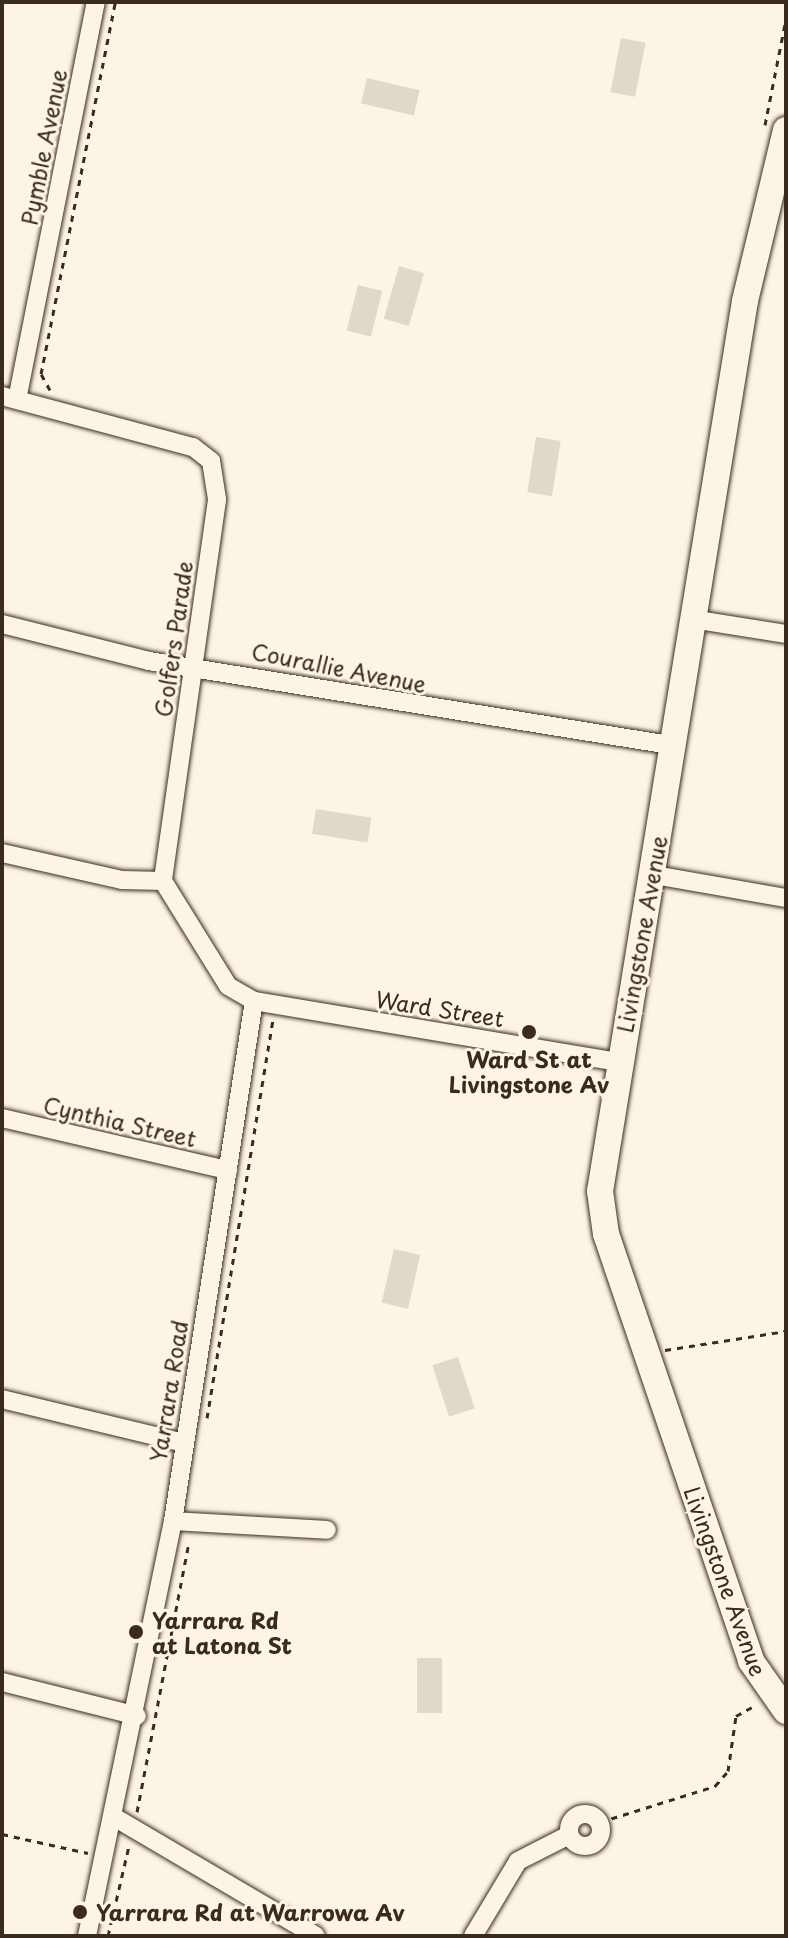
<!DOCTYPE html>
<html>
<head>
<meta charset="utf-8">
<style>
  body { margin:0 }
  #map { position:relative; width:788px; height:1938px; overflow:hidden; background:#fcf5e5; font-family:"Playpen Sans",sans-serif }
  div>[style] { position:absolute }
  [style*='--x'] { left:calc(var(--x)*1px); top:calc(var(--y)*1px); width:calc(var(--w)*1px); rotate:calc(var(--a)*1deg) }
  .green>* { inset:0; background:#e0d8c8; transform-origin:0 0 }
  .path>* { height:3px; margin-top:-1.5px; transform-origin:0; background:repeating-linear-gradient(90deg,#3b2a1e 0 6px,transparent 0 12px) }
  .roads { filter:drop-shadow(0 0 2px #3b2a1e) drop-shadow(0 0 2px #3b2a1e) }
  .street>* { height:18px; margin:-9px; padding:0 9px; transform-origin:9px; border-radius:9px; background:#fcf5e5 }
  .street>.ring { margin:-9px; padding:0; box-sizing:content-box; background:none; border:18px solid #fcf5e5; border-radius:50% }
  .secondary>* { height:26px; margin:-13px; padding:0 13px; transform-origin:13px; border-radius:13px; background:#fcf5e5 }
  .dots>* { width:22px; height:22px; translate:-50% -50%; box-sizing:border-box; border:4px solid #fcf5e5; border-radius:50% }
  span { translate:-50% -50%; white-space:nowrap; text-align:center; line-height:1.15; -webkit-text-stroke:6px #fcf5e5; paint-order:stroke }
  .street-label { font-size:22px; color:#3b2a1e }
  .poi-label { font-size:22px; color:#3b2a1e; font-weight:700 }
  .left { translate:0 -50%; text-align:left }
  .frame { position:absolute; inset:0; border:4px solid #3b2a1e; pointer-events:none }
</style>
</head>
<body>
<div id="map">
  <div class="green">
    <div style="left:621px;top:38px;width:25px;height:55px;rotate:11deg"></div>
    <div style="left:367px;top:78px;width:54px;height:26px;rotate:13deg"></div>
    <div style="left:399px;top:266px;width:26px;height:55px;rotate:16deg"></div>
    <div style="left:358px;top:285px;width:25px;height:47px;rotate:14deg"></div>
    <div style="left:536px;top:437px;width:25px;height:56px;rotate:9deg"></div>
    <div style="left:316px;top:809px;width:56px;height:25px;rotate:9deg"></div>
    <div style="left:394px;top:1249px;width:27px;height:55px;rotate:13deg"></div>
    <div style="left:458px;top:1357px;width:54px;height:27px;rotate:72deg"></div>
    <div style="left:417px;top:1658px;width:25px;height:55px"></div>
  </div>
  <div class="path">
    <div style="--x:765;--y:125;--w:108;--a:-78.8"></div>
    <div style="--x:50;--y:390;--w:18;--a:-119"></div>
    <div style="--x:41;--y:374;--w:379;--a:-78.7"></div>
    <div style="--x:665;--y:1350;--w:122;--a:-8.9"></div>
    <div style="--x:207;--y:1418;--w:404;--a:-80.6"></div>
    <div style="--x:137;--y:1812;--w:275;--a:-79.1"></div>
    <div style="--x:600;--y:1822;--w:121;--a:-17.4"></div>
    <div style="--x:715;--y:1786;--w:20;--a:-49"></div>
    <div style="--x:728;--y:1771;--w:56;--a:-81.7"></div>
    <div style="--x:736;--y:1716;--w:18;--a:-29"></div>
    <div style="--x:2;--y:1834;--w:88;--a:12.5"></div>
    <div style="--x:108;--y:1936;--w:92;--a:-76.9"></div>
  </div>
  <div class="roads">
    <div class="street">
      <div style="--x:18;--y:395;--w:401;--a:-78.8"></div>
      <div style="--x:2;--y:396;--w:198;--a:15"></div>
      <div style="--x:193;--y:447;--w:23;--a:38"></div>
      <div style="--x:211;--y:461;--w:39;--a:81"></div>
      <div style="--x:217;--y:500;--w:385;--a:98.1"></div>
      <div style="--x:163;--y:881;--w:123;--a:58.2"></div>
      <div style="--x:228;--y:986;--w:30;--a:30"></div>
      <div style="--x:254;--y:1001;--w:370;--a:9.5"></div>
      <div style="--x:692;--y:619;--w:95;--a:9.1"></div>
      <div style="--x:2;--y:624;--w:152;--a:14.1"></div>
      <div style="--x:149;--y:661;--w:528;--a:9.16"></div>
      <div style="--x:2;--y:853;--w:123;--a:12.7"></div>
      <div style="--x:122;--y:880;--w:41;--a:1.4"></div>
      <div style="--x:654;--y:875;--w:134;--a:9.9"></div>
      <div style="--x:2;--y:1118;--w:232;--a:13"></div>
      <div style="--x:2;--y:1399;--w:187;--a:13.6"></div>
      <div style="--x:173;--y:1521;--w:154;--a:3.3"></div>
      <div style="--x:2;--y:1682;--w:139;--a:14.1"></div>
      <div class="ring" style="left:569px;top:1814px;width:14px;height:14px"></div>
      <div style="--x:114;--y:1817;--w:234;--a:30.5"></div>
      <div style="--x:87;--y:1936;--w:424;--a:-78.3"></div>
      <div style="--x:173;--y:1521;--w:526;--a:-81.15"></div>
      <div style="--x:473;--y:1936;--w:87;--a:-59"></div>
      <div style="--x:518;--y:1861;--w:57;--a:-27"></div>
    </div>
    <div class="secondary">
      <div style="--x:786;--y:130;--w:176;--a:103.5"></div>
      <div style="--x:745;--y:301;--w:902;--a:99.25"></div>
      <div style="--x:600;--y:1191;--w:43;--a:82.1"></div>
      <div style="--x:606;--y:1234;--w:451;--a:71.2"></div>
      <div style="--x:751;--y:1661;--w:61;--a:55"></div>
    </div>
  </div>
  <div class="dots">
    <div style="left:529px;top:1032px;background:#3b2a1e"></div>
    <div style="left:136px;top:1632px;background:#3b2a1e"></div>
    <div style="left:80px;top:1912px;background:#3b2a1e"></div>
  </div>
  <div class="street-label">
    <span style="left:43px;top:147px;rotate:-79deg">Pymble Avenue</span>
    <span style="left:173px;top:639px;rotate:-82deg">Golfers Parade</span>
    <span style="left:339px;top:667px;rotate:11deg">Courallie Avenue</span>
    <span style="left:641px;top:934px;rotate:-80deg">Livingstone Avenue</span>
    <span style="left:440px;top:1008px;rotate:9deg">Ward Street</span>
    <span style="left:120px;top:1121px;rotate:13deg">Cynthia Street</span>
    <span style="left:168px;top:1391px;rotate:-81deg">Yarrara Road</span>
    <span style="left:726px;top:1581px;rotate:70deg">Livingstone Avenue</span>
  </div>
  <div class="poi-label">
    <span style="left:529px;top:1071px">Ward St at<br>Livingstone Av</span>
    <span class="left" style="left:152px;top:1632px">Yarrara Rd<br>at Latona St</span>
    <span class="left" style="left:96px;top:1912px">Yarrara Rd at Warrowa Av</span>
  </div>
  <div class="frame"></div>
</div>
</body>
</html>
